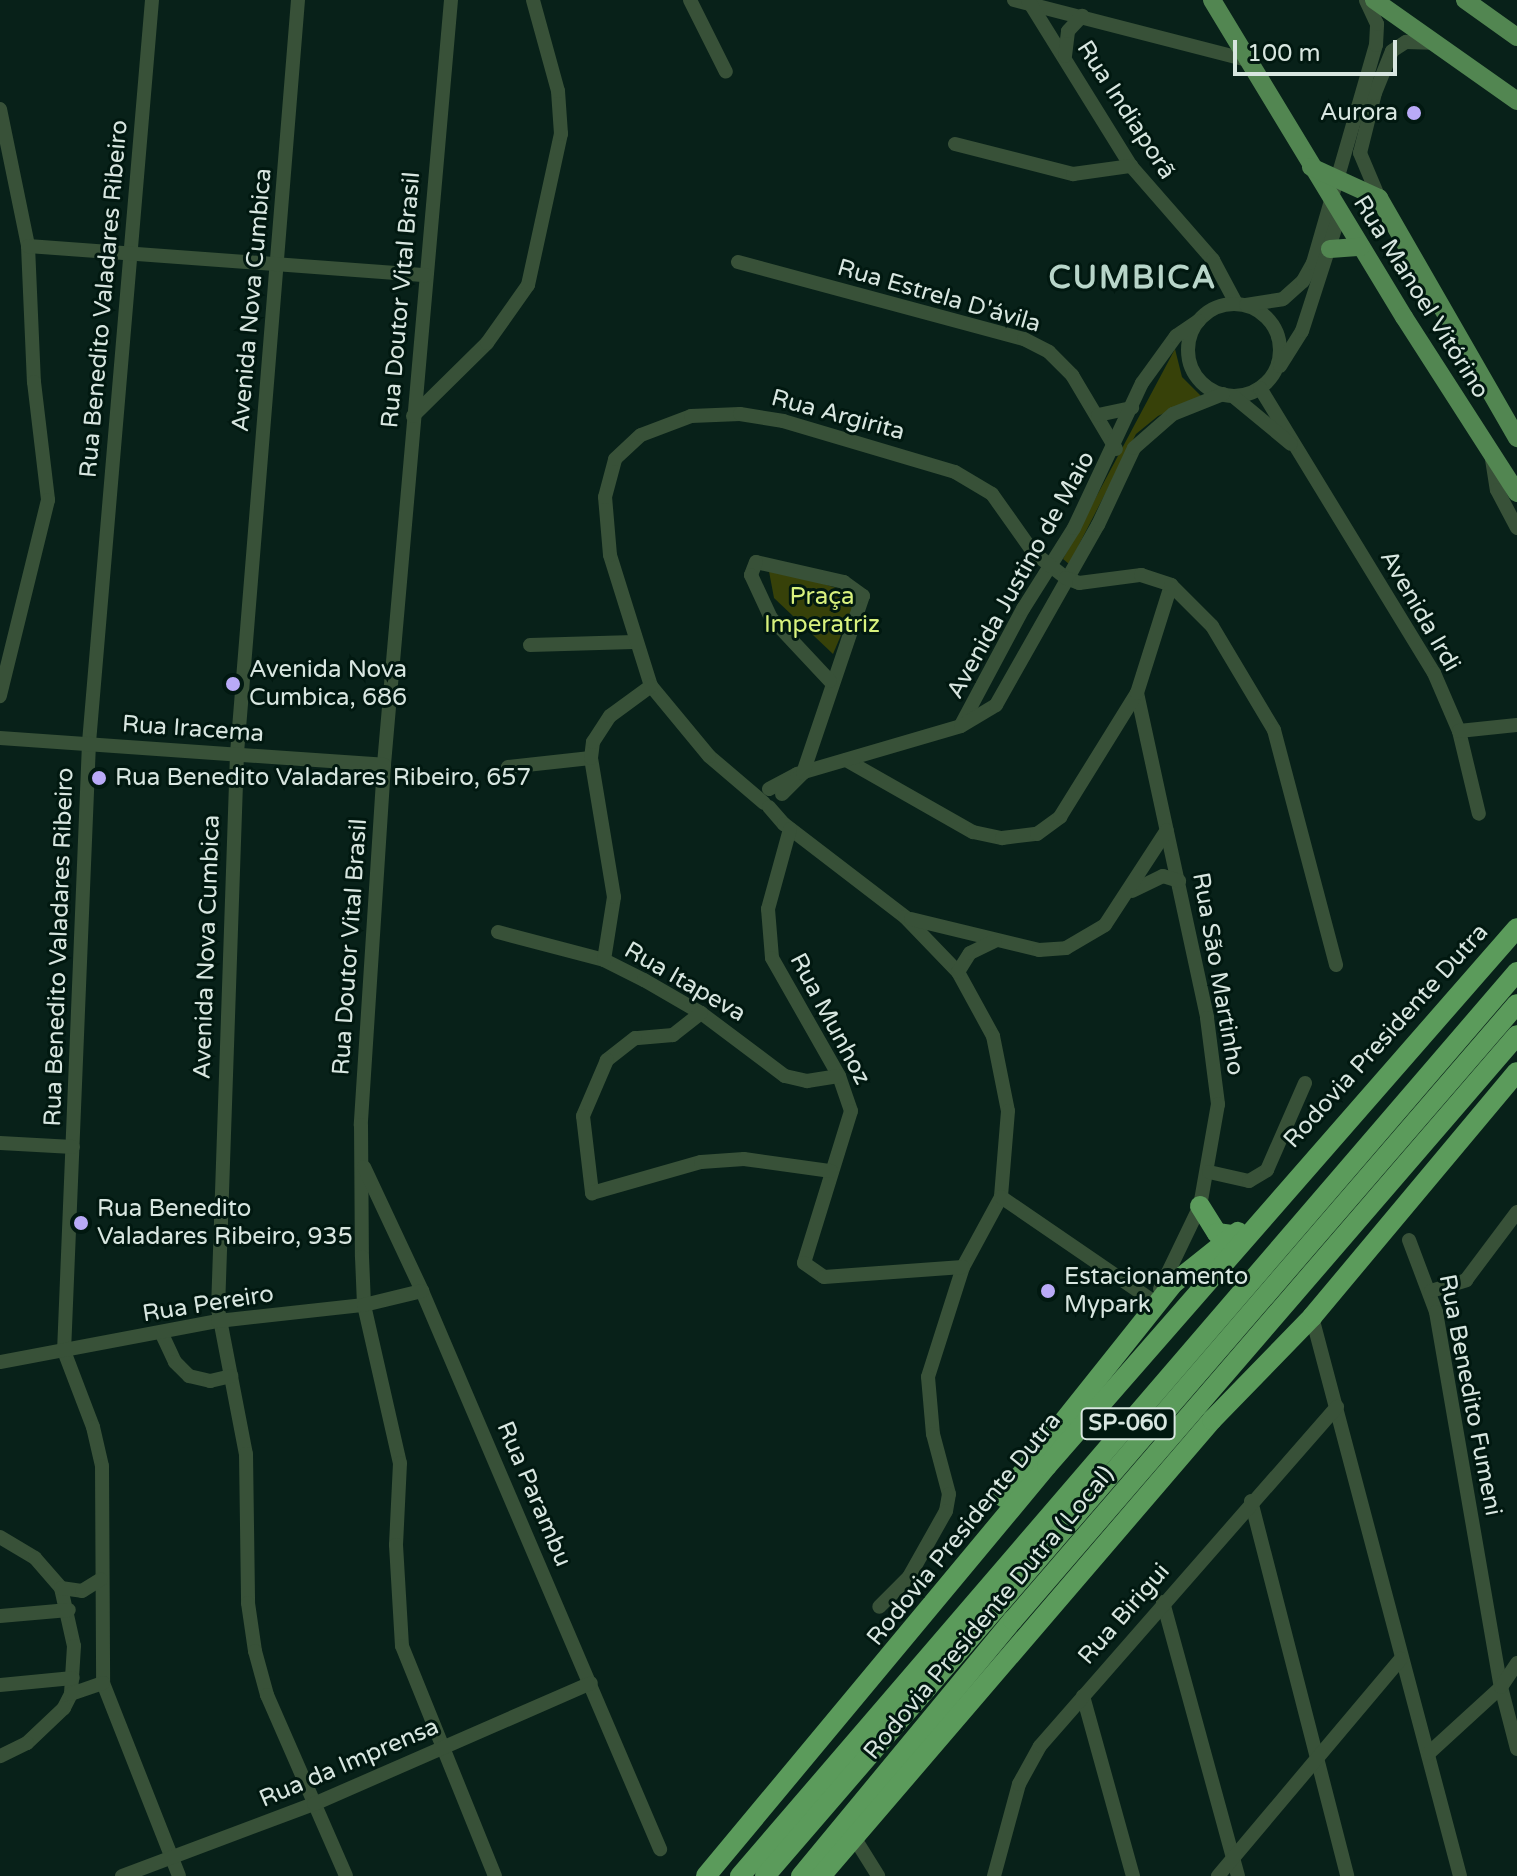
<!DOCTYPE html>
<html>
<head>
<meta charset="utf-8">
<style>
  body { margin:0 }
  #map { position:relative; width:1517px; height:1876px; overflow:hidden; background:#082119; font-family:"Varela Round",sans-serif }
  div>[style] { position:absolute }
  [style*='--x'] { left:calc(var(--x)*1px); top:calc(var(--y)*1px); width:calc(var(--w)*1px); rotate:calc(var(--a)*1deg) }
  .green>* { inset:0; background:#374109 }
  .minor>* { height:14px; margin:-7px; padding:0 7px; transform-origin:7px; border-radius:7px; background:#385138 }
  .minor>.ring { margin:-7px; padding:0; box-sizing:content-box; background:none; border:14px solid #385138; border-radius:50% }
  .major>* { height:18px; margin:-9px; padding:0 9px; transform-origin:9px; border-radius:9px; background:#528651 }
  .highway>* { height:20px; margin:-10px; padding:0 10px; transform-origin:10px; border-radius:10px; background:#5b9b5b }
  .dots>* { width:22px; height:22px; translate:-50% -50%; box-sizing:border-box; border:4px solid #011810; border-radius:50% }
  span { translate:-50% -50%; white-space:nowrap; text-align:center; line-height:1.15; -webkit-text-stroke:6px #011810; paint-order:stroke }
  .shield-label span { padding:2px 6px; background:#011810; border:2px solid; border-radius:6px; -webkit-text-stroke-width:0 }
  .shield-label { font-size:22px; color:#d8e6e0; font-weight:700 }
  .street-label { font-size:24px; color:#d8e6e0 }
  .poi-label { font-size:24px; color:#d8e6e0 }
  .right { translate:-100% -50%; text-align:right }
  .left { translate:0 -50%; text-align:left }
  .park-label { font-size:24px; color:#d8f17d }
  .district-label { font-size:32px; color:#b8d5c9; font-weight:700; letter-spacing:2px }
  .scale { position:absolute; left:1233px; top:40px; width:164px; height:36px; box-sizing:border-box; border:4px solid #d8e6e0; border-top:0; padding-left:10px; font-size:24px; line-height:28px; white-space:nowrap; color:#d8e6e0; -webkit-text-stroke:6px #011810; paint-order:stroke }
</style>
</head>
<body>
<div id="map">
  <div class="green">
    <div style="clip-path:polygon(1175px 349px,1182px 377px,1201px 396px,1158px 416px,1136px 434px,1069px 564px,1063px 559px)"></div>
    <div style="clip-path:polygon(768px 566px,858px 595px,833px 654px,774px 598px)"></div>
  </div>
  <div class="minor">
    <div style="--x:152;--y:0;--w:746;--a:94.85"></div>
    <div style="--x:89;--y:743;--w:609;--a:92.35"></div>
    <div style="--x:64;--y:1351;--w:81;--a:69.1"></div>
    <div style="--x:93;--y:1427;--w:40;--a:77"></div>
    <div style="--x:102;--y:1466;--w:217;--a:89.7"></div>
    <div style="--x:103;--y:1683;--w:207;--a:68.5"></div>
    <div style="--x:298;--y:0;--w:756;--a:94.63"></div>
    <div style="--x:237;--y:754;--w:555;--a:91.96"></div>
    <div style="--x:218;--y:1309;--w:148;--a:79.1"></div>
    <div style="--x:246;--y:1454;--w:149;--a:89.2"></div>
    <div style="--x:248;--y:1603;--w:49;--a:81.7"></div>
    <div style="--x:255;--y:1651;--w:46;--a:74.7"></div>
    <div style="--x:267;--y:1695;--w:197;--a:66.4"></div>
    <div style="--x:451;--y:0;--w:768;--a:95.01"></div>
    <div style="--x:384;--y:765;--w:361;--a:93.7"></div>
    <div style="--x:361;--y:1125;--w:132;--a:89.6"></div>
    <div style="--x:362;--y:1257;--w:48;--a:87.6"></div>
    <div style="--x:364;--y:1305;--w:162;--a:77.2"></div>
    <div style="--x:400;--y:1463;--w:82;--a:92.8"></div>
    <div style="--x:396;--y:1545;--w:101;--a:86.6"></div>
    <div style="--x:402;--y:1646;--w:248;--a:68"></div>
    <div style="--x:690;--y:0;--w:80;--a:63.4"></div>
    <div style="--x:1014;--y:0;--w:245;--a:14.4"></div>
    <div style="--x:1028;--y:0;--w:195;--a:58.2"></div>
    <div style="--x:1131;--y:166;--w:125;--a:48.9"></div>
    <div style="--x:1213;--y:260;--w:49;--a:61.9"></div>
    <div style="--x:1065;--y:56;--w:25;--a:-83"></div>
    <div style="--x:1068;--y:31;--w:21;--a:-47"></div>
    <div style="--x:0;--y:109;--w:140;--a:78.4"></div>
    <div style="--x:28;--y:246;--w:136;--a:87.5"></div>
    <div style="--x:34;--y:382;--w:119;--a:83.2"></div>
    <div style="--x:48;--y:500;--w:202;--a:103.8"></div>
    <div style="--x:955;--y:144;--w:122;--a:14.3"></div>
    <div style="--x:1073;--y:174;--w:59;--a:-7.9"></div>
    <div style="--x:1379;--y:198;--w:49;--a:-112.9"></div>
    <div style="--x:1360;--y:153;--w:62;--a:-76"></div>
    <div style="--x:1375;--y:93;--w:45;--a:-68"></div>
    <div style="--x:1392;--y:51;--w:17;--a:-33"></div>
    <div style="--x:1406;--y:42;--w:25;--a:2"></div>
    <div style="--x:28;--y:246;--w:399;--a:4.2"></div>
    <div style="--x:738;--y:262;--w:296;--a:15.1"></div>
    <div style="--x:1024;--y:339;--w:28;--a:27"></div>
    <div style="--x:1049;--y:352;--w:33;--a:45"></div>
    <div style="--x:1072;--y:375;--w:86;--a:59.3"></div>
    <div class="ring" style="left:1188px;top:304px;width:78px;height:78px"></div>
    <div style="--x:1246;--y:305;--w:37;--a:-9"></div>
    <div style="--x:1283;--y:299;--w:27;--a:-42"></div>
    <div style="--x:1303;--y:281;--w:21;--a:-61"></div>
    <div style="--x:1313;--y:263;--w:227;--a:-73.9"></div>
    <div style="--x:1376;--y:45;--w:21;--a:-87"></div>
    <div style="--x:1377;--y:24;--w:26;--a:-115"></div>
    <div style="--x:1280;--y:366;--w:41;--a:-57.8"></div>
    <div style="--x:1302;--y:331;--w:124;--a:-72.1"></div>
    <div style="--x:1260;--y:388;--w:334;--a:58.6"></div>
    <div style="--x:1434;--y:673;--w:63;--a:66.7"></div>
    <div style="--x:1459;--y:731;--w:85;--a:76.5"></div>
    <div style="--x:1233;--y:396;--w:75;--a:39.6"></div>
    <div style="--x:1098;--y:415;--w:35;--a:-12"></div>
    <div style="--x:413;--y:416;--w:104;--a:-44.6"></div>
    <div style="--x:487;--y:343;--w:71;--a:-54.7"></div>
    <div style="--x:528;--y:285;--w:155;--a:-77.7"></div>
    <div style="--x:561;--y:134;--w:43;--a:-94"></div>
    <div style="--x:558;--y:91;--w:94;--a:-105.4"></div>
    <div style="--x:1491;--y:453;--w:37;--a:81"></div>
    <div style="--x:1497;--y:490;--w:43;--a:62.2"></div>
    <div style="--x:530;--y:645;--w:104;--a:-1.7"></div>
    <div style="--x:1137;--y:693;--w:332;--a:77.8"></div>
    <div style="--x:1207;--y:1018;--w:87;--a:82.7"></div>
    <div style="--x:1218;--y:1104;--w:104;--a:100"></div>
    <div style="--x:1200;--y:1206;--w:92;--a:115.7"></div>
    <div style="--x:961;--y:725;--w:132;--a:-61.9"></div>
    <div style="--x:1023;--y:609;--w:96;--a:-57.8"></div>
    <div style="--x:1074;--y:528;--w:160;--a:-64.9"></div>
    <div style="--x:1142;--y:383;--w:58;--a:-54.1"></div>
    <div style="--x:1176;--y:336;--w:27;--a:-34"></div>
    <div style="--x:1459;--y:731;--w:58;--a:-5.9"></div>
    <div style="--x:0;--y:738;--w:385;--a:4"></div>
    <div style="--x:846;--y:760;--w:146;--a:29.6"></div>
    <div style="--x:973;--y:832;--w:30;--a:12"></div>
    <div style="--x:1002;--y:838;--w:35;--a:-7"></div>
    <div style="--x:1037;--y:834;--w:29;--a:-36"></div>
    <div style="--x:1060;--y:817;--w:146;--a:-58.2"></div>
    <div style="--x:1137;--y:693;--w:113;--a:-72.5"></div>
    <div style="--x:508;--y:767;--w:83;--a:-6.2"></div>
    <div style="--x:769;--y:789;--w:32;--a:-28"></div>
    <div style="--x:797;--y:774;--w:171;--a:-16.3"></div>
    <div style="--x:961;--y:726;--w:41;--a:-31"></div>
    <div style="--x:996;--y:705;--w:207;--a:-60.5"></div>
    <div style="--x:1098;--y:525;--w:85;--a:-64.9"></div>
    <div style="--x:1134;--y:448;--w:52;--a:-41.1"></div>
    <div style="--x:1173;--y:414;--w:54;--a:-21.8"></div>
    <div style="--x:782;--y:794;--w:30;--a:-45"></div>
    <div style="--x:803;--y:773;--w:187;--a:-71.3"></div>
    <div style="--x:863;--y:596;--w:24;--a:-144"></div>
    <div style="--x:844;--y:582;--w:90;--a:-167.2"></div>
    <div style="--x:756;--y:562;--w:14;--a:111"></div>
    <div style="--x:751;--y:575;--w:47;--a:65.1"></div>
    <div style="--x:771;--y:618;--w:86;--a:46.9"></div>
    <div style="--x:764;--y:803;--w:72;--a:-139.5"></div>
    <div style="--x:709;--y:756;--w:91;--a:-129.6"></div>
    <div style="--x:651;--y:686;--w:137;--a:-107.4"></div>
    <div style="--x:610;--y:555;--w:58;--a:-94.9"></div>
    <div style="--x:605;--y:497;--w:39;--a:-75"></div>
    <div style="--x:615;--y:459;--w:35;--a:-43"></div>
    <div style="--x:641;--y:435;--w:53;--a:-20.8"></div>
    <div style="--x:691;--y:416;--w:49;--a:-2.3"></div>
    <div style="--x:740;--y:414;--w:44;--a:9.2"></div>
    <div style="--x:783;--y:421;--w:179;--a:16.5"></div>
    <div style="--x:955;--y:472;--w:43;--a:30.7"></div>
    <div style="--x:992;--y:494;--w:71;--a:54.7"></div>
    <div style="--x:1033;--y:552;--w:42;--a:38.2"></div>
    <div style="--x:1066;--y:578;--w:14;--a:21"></div>
    <div style="--x:1079;--y:583;--w:63;--a:-7.4"></div>
    <div style="--x:1141;--y:575;--w:32;--a:18"></div>
    <div style="--x:1171;--y:585;--w:58;--a:45"></div>
    <div style="--x:1212;--y:626;--w:121;--a:59.2"></div>
    <div style="--x:1274;--y:730;--w:243;--a:75.2"></div>
    <div style="--x:769;--y:807;--w:23;--a:49"></div>
    <div style="--x:784;--y:824;--w:153;--a:37.5"></div>
    <div style="--x:905;--y:917;--w:76;--a:46.1"></div>
    <div style="--x:958;--y:972;--w:73;--a:61.3"></div>
    <div style="--x:993;--y:1036;--w:76;--a:78.7"></div>
    <div style="--x:1008;--y:1111;--w:86;--a:94.7"></div>
    <div style="--x:1001;--y:1197;--w:80;--a:118.5"></div>
    <div style="--x:963;--y:1267;--w:115;--a:107.7"></div>
    <div style="--x:928;--y:1377;--w:57;--a:85"></div>
    <div style="--x:933;--y:1434;--w:62;--a:75.1"></div>
    <div style="--x:949;--y:1494;--w:17;--a:100"></div>
    <div style="--x:946;--y:1511;--w:76;--a:119.3"></div>
    <div style="--x:909;--y:1577;--w:42;--a:135"></div>
    <div style="--x:790;--y:829;--w:83;--a:105.4"></div>
    <div style="--x:768;--y:909;--w:49;--a:85.3"></div>
    <div style="--x:772;--y:958;--w:136;--a:60.4"></div>
    <div style="--x:839;--y:1076;--w:37;--a:71"></div>
    <div style="--x:851;--y:1111;--w:159;--a:107.2"></div>
    <div style="--x:804;--y:1263;--w:24;--a:35"></div>
    <div style="--x:824;--y:1277;--w:139;--a:-4.1"></div>
    <div style="--x:1132;--y:891;--w:34;--a:-26"></div>
    <div style="--x:1163;--y:876;--w:17;--a:17"></div>
    <div style="--x:911;--y:919;--w:132;--a:13.6"></div>
    <div style="--x:1039;--y:950;--w:27;--a:-4"></div>
    <div style="--x:1066;--y:948;--w:45;--a:-30.5"></div>
    <div style="--x:1105;--y:925;--w:113;--a:-56.9"></div>
    <div style="--x:498;--y:932;--w:110;--a:14.8"></div>
    <div style="--x:604;--y:960;--w:45;--a:26.6"></div>
    <div style="--x:644;--y:980;--w:66;--a:30.1"></div>
    <div style="--x:701;--y:1013;--w:105;--a:36.9"></div>
    <div style="--x:785;--y:1076;--w:23;--a:13"></div>
    <div style="--x:807;--y:1081;--w:32;--a:-9"></div>
    <div style="--x:604;--y:960;--w:64;--a:-81"></div>
    <div style="--x:614;--y:897;--w:141;--a:-99.4"></div>
    <div style="--x:591;--y:758;--w:16;--a:-83"></div>
    <div style="--x:593;--y:742;--w:31;--a:-57"></div>
    <div style="--x:610;--y:716;--w:51;--a:-36.2"></div>
    <div style="--x:958;--y:972;--w:22;--a:-58"></div>
    <div style="--x:970;--y:953;--w:28;--a:-26"></div>
    <div style="--x:701;--y:1013;--w:36;--a:142"></div>
    <div style="--x:673;--y:1035;--w:38;--a:175"></div>
    <div style="--x:635;--y:1038;--w:36;--a:142"></div>
    <div style="--x:607;--y:1060;--w:61;--a:113.2"></div>
    <div style="--x:583;--y:1116;--w:78;--a:83.3"></div>
    <div style="--x:592;--y:1193;--w:113;--a:-15.9"></div>
    <div style="--x:701;--y:1162;--w:43;--a:-4"></div>
    <div style="--x:744;--y:1159;--w:88;--a:7.9"></div>
    <div style="--x:0;--y:1143;--w:73;--a:3.1"></div>
    <div style="--x:364;--y:1167;--w:137;--a:64.9"></div>
    <div style="--x:422;--y:1291;--w:607;--a:66.9"></div>
    <div style="--x:1209;--y:1172;--w:41;--a:12.7"></div>
    <div style="--x:1249;--y:1181;--w:21;--a:-31"></div>
    <div style="--x:1267;--y:1170;--w:95;--a:-66.4"></div>
    <div style="--x:1001;--y:1197;--w:189;--a:34.4"></div>
    <div style="--x:1409;--y:1240;--w:77;--a:69.4"></div>
    <div style="--x:1436;--y:1312;--w:381;--a:80.2"></div>
    <div style="--x:1501;--y:1687;--w:64;--a:75.5"></div>
    <div style="--x:1431;--y:1291;--w:37;--a:-17"></div>
    <div style="--x:1466;--y:1280;--w:85;--a:-53.1"></div>
    <div style="--x:1312;--y:1317;--w:578;--a:75.17"></div>
    <div style="--x:161;--y:1332;--w:33;--a:65"></div>
    <div style="--x:175;--y:1362;--w:20;--a:45"></div>
    <div style="--x:189;--y:1376;--w:22;--a:13"></div>
    <div style="--x:210;--y:1381;--w:22;--a:-13"></div>
    <div style="--x:0;--y:1362;--w:222;--a:-10.7"></div>
    <div style="--x:218;--y:1321;--w:147;--a:-6.3"></div>
    <div style="--x:364;--y:1305;--w:60;--a:-13.6"></div>
    <div style="--x:1251;--y:1501;--w:387;--a:75.6"></div>
    <div style="--x:0;--y:1537;--w:41;--a:31"></div>
    <div style="--x:35;--y:1558;--w:40;--a:49"></div>
    <div style="--x:61;--y:1588;--w:59;--a:77.4"></div>
    <div style="--x:74;--y:1646;--w:48;--a:93.6"></div>
    <div style="--x:71;--y:1694;--w:16;--a:117"></div>
    <div style="--x:64;--y:1708;--w:51;--a:136.6"></div>
    <div style="--x:27;--y:1743;--w:30;--a:154"></div>
    <div style="--x:61;--y:1588;--w:21;--a:8"></div>
    <div style="--x:82;--y:1591;--w:22;--a:-32"></div>
    <div style="--x:1163;--y:1602;--w:284;--a:74.7"></div>
    <div style="--x:0;--y:1616;--w:69;--a:-5"></div>
    <div style="--x:0;--y:1685;--w:73;--a:-5.5"></div>
    <div style="--x:71;--y:1694;--w:34;--a:-19"></div>
    <div style="--x:1083;--y:1696;--w:187;--a:74.5"></div>
    <div style="--x:1429;--y:1753;--w:98;--a:-42.5"></div>
    <div style="--x:1501;--y:1687;--w:29;--a:-56"></div>
    <div style="--x:857;--y:1842;--w:40;--a:58"></div>
    <div style="--x:122;--y:1876;--w:205;--a:-20.6"></div>
    <div style="--x:314;--y:1804;--w:302;--a:-23.6"></div>
    <div style="--x:994;--y:1876;--w:95;--a:-74.8"></div>
    <div style="--x:1019;--y:1784;--w:43;--a:-61.1"></div>
    <div style="--x:1040;--y:1746;--w:451;--a:-48.8"></div>
    <div style="--x:1218;--y:1876;--w:284;--a:-49.9"></div>
  </div>
  <div class="major">
    <div style="--x:1212;--y:0;--w:371;--a:58.8"></div>
    <div style="--x:1404;--y:317;--w:209;--a:57.3"></div>
    <div style="--x:1374;--y:0;--w:175;--a:35.2"></div>
    <div style="--x:1465;--y:0;--w:64;--a:35.4"></div>
    <div style="--x:1311;--y:167;--w:75;--a:24.5"></div>
    <div style="--x:1379;--y:198;--w:277;--a:60.1"></div>
    <div style="--x:1330;--y:249;--w:31;--a:-4"></div>
  </div>
  <div class="highway">
    <div style="--x:1200;--y:1206;--w:32;--a:58"></div>
    <div style="--x:1217;--y:1233;--w:17;--a:7"></div>
    <div style="--x:1003;--y:1497;--w:274;--a:-51.4"></div>
    <div style="--x:1174;--y:1283;--w:82;--a:-38.6"></div>
    <div style="--x:706;--y:1876;--w:533;--a:-50.25"></div>
    <div style="--x:1047;--y:1466;--w:714;--a:-48.86"></div>
    <div style="--x:740;--y:1876;--w:1192;--a:-49.32"></div>
    <div style="--x:765;--y:1876;--w:1151;--a:-49.23"></div>
    <div style="--x:801;--y:1876;--w:332;--a:-50.4"></div>
    <div style="--x:1013;--y:1620;--w:772;--a:-49.25"></div>
    <div style="--x:821;--y:1876;--w:601;--a:-49.39"></div>
    <div style="--x:1212;--y:1420;--w:144;--a:-45.8"></div>
    <div style="--x:1312;--y:1317;--w:319;--a:-50.1"></div>
  </div>
  <div class="dots">
    <div style="left:1414px;top:113px;background:#b9aaf7"></div>
    <div style="left:233px;top:684px;background:#b9aaf7"></div>
    <div style="left:99px;top:778px;background:#b9aaf7"></div>
    <div style="left:81px;top:1223px;background:#b9aaf7"></div>
    <div style="left:1048px;top:1291px;background:#b9aaf7"></div>
  </div>
  <div class="shield-label">
    <span style="left:1128px;top:1424px">SP-060</span>
  </div>
  <div class="street-label">
    <span style="left:1126px;top:110px;rotate:57deg">Rua Indiaporã</span>
    <span style="left:939px;top:296px;rotate:16deg">Rua Estrela D'ávila</span>
    <span style="left:1421px;top:297px;rotate:58deg">Rua Manoel Vitórino</span>
    <span style="left:104px;top:299px;rotate:-85deg">Rua Benedito Valadares Ribeiro</span>
    <span style="left:252px;top:300px;rotate:-85deg">Avenida Nova Cumbica</span>
    <span style="left:401px;top:300px;rotate:-85deg">Rua Doutor Vital Brasil</span>
    <span style="left:838px;top:415px;rotate:15deg">Rua Argirita</span>
    <span style="left:1021px;top:575px;rotate:-61deg">Avenida Justino de Maio</span>
    <span style="left:1420px;top:611px;rotate:60deg">Avenida Irdi</span>
    <span style="left:193px;top:729px;rotate:4deg">Rua Iracema</span>
    <span style="left:59px;top:947px;rotate:-88deg">Rua Benedito Valadares Ribeiro</span>
    <span style="left:207px;top:947px;rotate:-88deg">Avenida Nova Cumbica</span>
    <span style="left:350px;top:947px;rotate:-86deg">Rua Doutor Vital Brasil</span>
    <span style="left:1218px;top:974px;rotate:80deg">Rua São Martinho</span>
    <span style="left:685px;top:982px;rotate:30deg">Rua Itapeva</span>
    <span style="left:830px;top:1019px;rotate:62deg">Rua Munhoz</span>
    <span style="left:1386px;top:1036px;rotate:-48deg">Rodovia Presidente Dutra</span>
    <span style="left:208px;top:1304px;rotate:-9deg">Rua Pereiro</span>
    <span style="left:1470px;top:1395px;rotate:79deg">Rua Benedito Fumeni</span>
    <span style="left:534px;top:1494px;rotate:67deg">Rua Parambu</span>
    <span style="left:964px;top:1529px;rotate:-51deg">Rodovia Presidente Dutra</span>
    <span style="left:989px;top:1613px;rotate:-50deg">Rodovia Presidente Dutra (Local)</span>
    <span style="left:1124px;top:1614px;rotate:-49deg">Rua Birigui</span>
    <span style="left:349px;top:1763px;rotate:-23deg">Rua da Imprensa</span>
  </div>
  <div class="poi-label">
    <span class="right" style="left:1398px;top:113px">Aurora</span>
    <span class="left" style="left:249px;top:684px">Avenida Nova<br>Cumbica, 686</span>
    <span class="left" style="left:115px;top:778px">Rua Benedito Valadares Ribeiro, 657</span>
    <span class="left" style="left:97px;top:1223px">Rua Benedito<br>Valadares Ribeiro, 935</span>
    <span class="left" style="left:1064px;top:1291px">Estacionamento<br>Mypark</span>
  </div>
  <div class="park-label">
    <span style="left:822px;top:611px">Praça<br>Imperatriz</span>
  </div>
  <div class="district-label">
    <span style="left:1133px;top:278px">CUMBICA</span>
  </div>
  <div class="scale">100 m</div>
</div>
</body>
</html>
